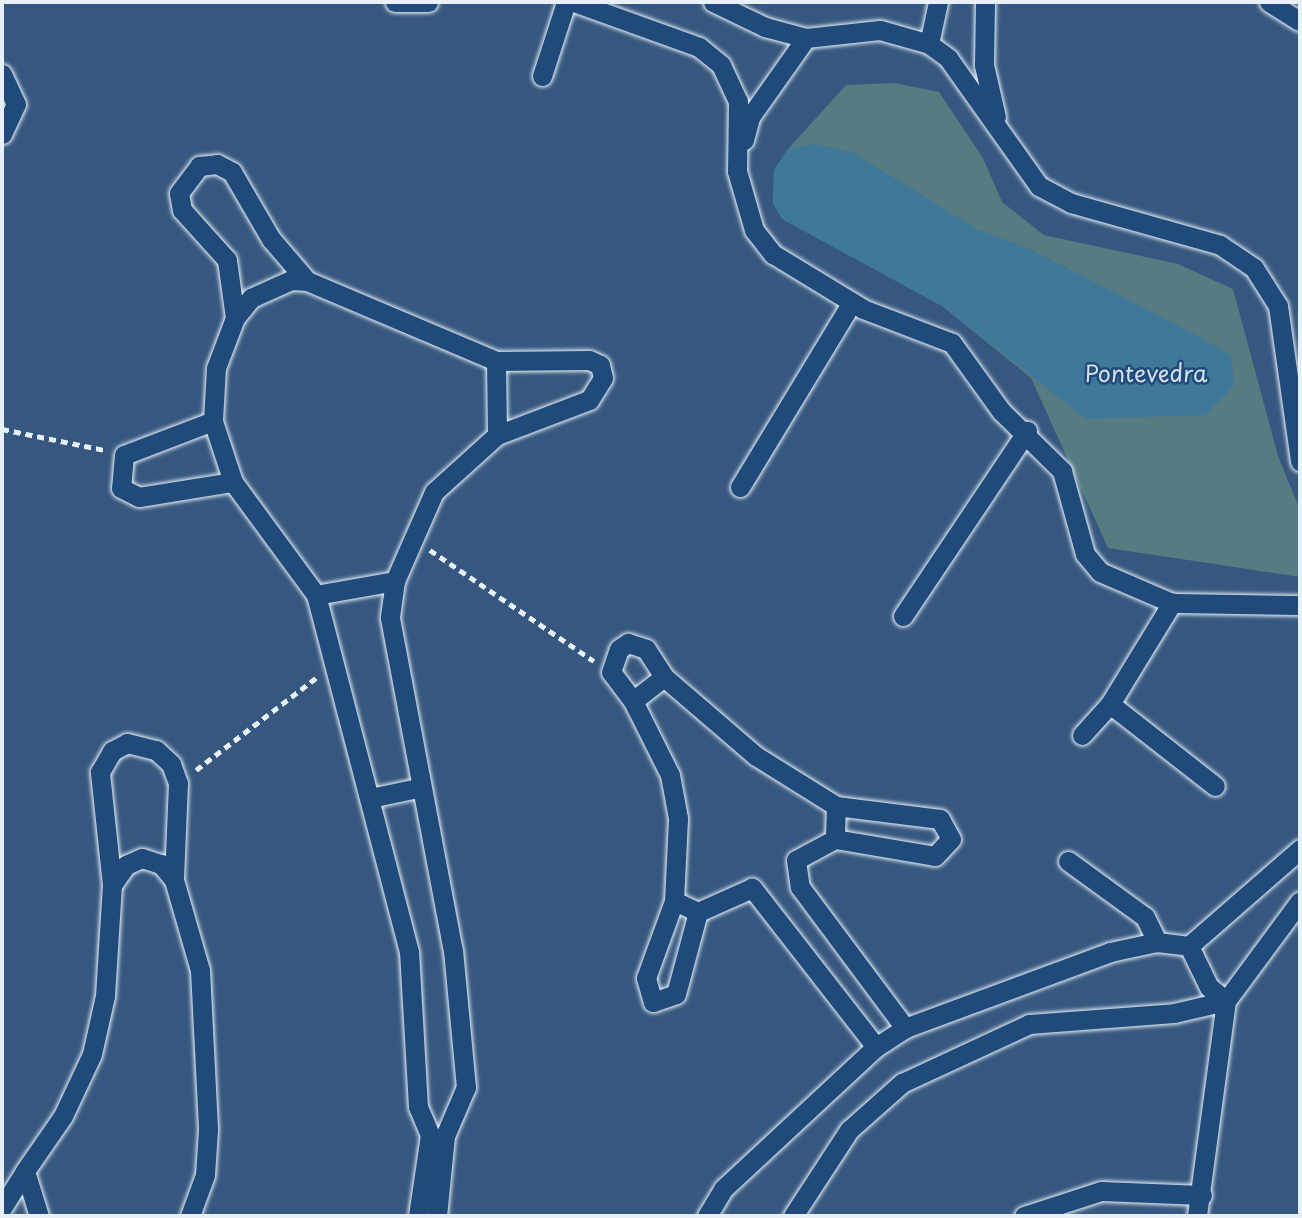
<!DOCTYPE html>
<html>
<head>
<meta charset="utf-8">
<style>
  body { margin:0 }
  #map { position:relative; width:1302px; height:1218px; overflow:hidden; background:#36577f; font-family:"Playpen Sans",sans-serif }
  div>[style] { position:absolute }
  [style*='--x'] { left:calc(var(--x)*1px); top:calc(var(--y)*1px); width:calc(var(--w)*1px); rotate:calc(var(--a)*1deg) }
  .green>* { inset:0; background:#567b81 }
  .water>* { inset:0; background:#40789a }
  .path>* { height:4.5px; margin-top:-2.25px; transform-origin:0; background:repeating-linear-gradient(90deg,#e8f1f8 0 7px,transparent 0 12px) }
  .roads { filter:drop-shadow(0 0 2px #e8f1f8) drop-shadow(0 0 2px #e8f1f8) }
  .minor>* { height:19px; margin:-9.5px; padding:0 9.5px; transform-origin:9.5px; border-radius:9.5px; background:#1f4a7a }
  span { translate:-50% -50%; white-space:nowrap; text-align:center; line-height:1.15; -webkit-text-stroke:5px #1f4a7a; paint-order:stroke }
  .park-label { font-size:23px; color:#d2dfe6 }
  .frame { position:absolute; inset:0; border:4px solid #e8f1f8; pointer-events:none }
</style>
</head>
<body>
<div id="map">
  <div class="green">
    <div style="clip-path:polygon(895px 83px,939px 92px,983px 158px,1002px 202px,1044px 235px,1178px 264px,1233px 289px,1278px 456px,1300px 510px,1300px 577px,1108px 548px,1031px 378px,942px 306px,782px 219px,773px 203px,774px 170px,788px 149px,846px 85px)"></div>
  </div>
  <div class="water">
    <div style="clip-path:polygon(815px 144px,852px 152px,977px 229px,1034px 251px,1204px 339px,1231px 356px,1234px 386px,1205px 415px,1086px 419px,942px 306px,782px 219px,773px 203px,774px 170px,788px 149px)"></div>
  </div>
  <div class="path">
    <div style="--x:2;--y:429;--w:104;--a:11.6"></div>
    <div style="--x:430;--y:550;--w:198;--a:34.1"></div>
    <div style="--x:196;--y:770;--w:153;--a:-37.5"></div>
  </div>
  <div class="roads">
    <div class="minor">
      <div style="--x:395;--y:2;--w:33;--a:0"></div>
      <div style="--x:574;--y:2;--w:133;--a:19.8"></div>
      <div style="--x:699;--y:47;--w:28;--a:39"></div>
      <div style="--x:721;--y:65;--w:40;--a:65"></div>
      <div style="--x:738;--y:101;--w:70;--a:90.8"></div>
      <div style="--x:737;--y:171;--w:61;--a:73.9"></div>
      <div style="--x:754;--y:230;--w:31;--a:52"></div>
      <div style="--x:773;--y:254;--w:105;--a:31.4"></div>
      <div style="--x:863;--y:309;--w:95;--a:20.9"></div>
      <div style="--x:952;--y:343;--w:84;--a:54.2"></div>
      <div style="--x:1001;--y:411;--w:86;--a:44.5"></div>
      <div style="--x:1062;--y:471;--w:86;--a:74.5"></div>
      <div style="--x:1085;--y:554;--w:23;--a:50"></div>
      <div style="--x:1100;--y:572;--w:78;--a:23.3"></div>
      <div style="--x:1172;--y:603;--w:128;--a:0.9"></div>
      <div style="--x:713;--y:2;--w:58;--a:25.7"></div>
      <div style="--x:765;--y:27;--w:42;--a:15"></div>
      <div style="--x:806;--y:38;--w:74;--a:-6.2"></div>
      <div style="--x:880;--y:30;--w:51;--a:15.9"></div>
      <div style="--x:929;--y:44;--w:24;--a:36"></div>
      <div style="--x:948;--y:58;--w:157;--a:54.6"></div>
      <div style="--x:1039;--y:186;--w:36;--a:28"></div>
      <div style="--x:1071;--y:203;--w:155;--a:15.7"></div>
      <div style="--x:1220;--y:245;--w:41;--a:34.1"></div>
      <div style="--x:1254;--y:268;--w:45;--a:57.7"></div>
      <div style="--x:1278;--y:306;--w:157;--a:81.9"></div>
      <div style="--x:985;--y:2;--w:63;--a:90.9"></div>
      <div style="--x:984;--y:65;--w:53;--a:77"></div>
      <div style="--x:1269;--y:2;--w:36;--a:32"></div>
      <div style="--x:929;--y:44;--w:43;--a:-77.9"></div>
      <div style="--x:2;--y:74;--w:33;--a:65"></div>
      <div style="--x:16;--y:104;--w:33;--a:115"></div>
      <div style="--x:542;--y:76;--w:78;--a:-72"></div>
      <div style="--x:744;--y:140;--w:24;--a:-75"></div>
      <div style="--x:750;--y:117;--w:97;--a:-54.7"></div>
      <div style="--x:235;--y:318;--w:59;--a:-97.9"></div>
      <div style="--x:227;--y:260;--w:67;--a:-132"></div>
      <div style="--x:182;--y:210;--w:17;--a:-100"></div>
      <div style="--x:179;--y:193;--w:34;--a:-53"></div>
      <div style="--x:199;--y:166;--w:18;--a:-6"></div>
      <div style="--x:217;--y:164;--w:17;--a:28"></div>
      <div style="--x:232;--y:172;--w:78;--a:59.8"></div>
      <div style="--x:271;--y:239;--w:55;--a:49.4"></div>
      <div style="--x:496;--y:361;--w:93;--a:-0.6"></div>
      <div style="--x:589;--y:360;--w:12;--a:24"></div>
      <div style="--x:600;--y:365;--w:13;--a:77"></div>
      <div style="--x:603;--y:378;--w:26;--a:122"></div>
      <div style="--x:589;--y:400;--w:98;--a:159.2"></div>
      <div style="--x:213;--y:421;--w:95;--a:159.1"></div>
      <div style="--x:124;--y:455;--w:33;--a:95"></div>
      <div style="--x:121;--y:488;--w:20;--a:27"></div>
      <div style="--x:139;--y:497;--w:95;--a:-9.1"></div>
      <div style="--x:740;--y:487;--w:216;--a:-58.8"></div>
      <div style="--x:316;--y:595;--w:80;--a:-10"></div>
      <div style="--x:903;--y:616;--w:223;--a:-56.2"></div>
      <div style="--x:633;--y:701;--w:36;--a:-127"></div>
      <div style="--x:611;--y:672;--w:24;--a:-71"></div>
      <div style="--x:619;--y:649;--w:11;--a:-34"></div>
      <div style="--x:628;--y:643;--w:19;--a:18"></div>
      <div style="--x:646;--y:649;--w:33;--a:57"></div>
      <div style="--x:1110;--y:704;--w:133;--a:38"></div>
      <div style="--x:1082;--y:735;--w:42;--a:-47.9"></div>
      <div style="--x:1110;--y:704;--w:119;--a:-58.5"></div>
      <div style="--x:370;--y:798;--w:49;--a:-11.8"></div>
      <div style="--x:835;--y:839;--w:101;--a:9.6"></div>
      <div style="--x:935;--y:856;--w:23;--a:-47"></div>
      <div style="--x:951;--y:839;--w:23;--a:-119"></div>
      <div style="--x:940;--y:819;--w:105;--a:-172.9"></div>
      <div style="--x:1068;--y:861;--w:95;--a:36"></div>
      <div style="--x:1145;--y:917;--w:28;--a:64"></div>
      <div style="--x:1157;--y:942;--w:32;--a:7"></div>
      <div style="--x:1189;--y:946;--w:147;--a:-41.1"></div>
      <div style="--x:112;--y:885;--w:114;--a:-96.1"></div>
      <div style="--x:100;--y:772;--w:24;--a:-60"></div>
      <div style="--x:112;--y:751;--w:17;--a:-28"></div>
      <div style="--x:127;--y:743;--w:30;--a:14"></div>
      <div style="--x:156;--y:750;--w:21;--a:43"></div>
      <div style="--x:171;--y:764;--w:20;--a:70"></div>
      <div style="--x:178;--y:783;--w:97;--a:92.4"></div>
      <div style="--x:674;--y:901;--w:82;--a:110"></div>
      <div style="--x:646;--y:978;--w:25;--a:74"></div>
      <div style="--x:653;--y:1002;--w:24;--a:-19"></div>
      <div style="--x:676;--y:994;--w:85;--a:-75"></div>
      <div style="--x:1189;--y:946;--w:46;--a:64"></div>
      <div style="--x:1209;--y:987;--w:22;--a:39"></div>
      <div style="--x:1226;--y:1001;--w:217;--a:97.7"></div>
      <div style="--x:876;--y:1047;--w:202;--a:-127.9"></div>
      <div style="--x:752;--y:888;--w:59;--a:156"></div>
      <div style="--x:698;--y:912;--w:26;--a:-155"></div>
      <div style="--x:674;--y:901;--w:83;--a:-87.2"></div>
      <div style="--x:678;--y:818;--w:44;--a:-100.5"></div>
      <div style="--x:670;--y:775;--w:83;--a:-116.6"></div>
      <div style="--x:633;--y:701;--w:39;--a:-38"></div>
      <div style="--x:664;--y:677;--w:121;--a:40.7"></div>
      <div style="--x:756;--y:756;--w:94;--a:32"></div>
      <div style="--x:836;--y:806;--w:33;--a:92"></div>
      <div style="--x:835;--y:839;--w:44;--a:151.7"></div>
      <div style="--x:796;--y:860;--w:27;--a:82"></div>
      <div style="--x:800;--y:887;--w:176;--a:53.3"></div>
      <div style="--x:2;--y:1208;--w:44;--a:-58.1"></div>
      <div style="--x:39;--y:1216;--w:47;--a:-107.3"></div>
      <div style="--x:25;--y:1171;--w:67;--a:-55.4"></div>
      <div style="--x:63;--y:1116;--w:68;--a:-64.9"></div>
      <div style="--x:92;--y:1054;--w:59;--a:-77.4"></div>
      <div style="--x:105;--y:996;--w:111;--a:-86.4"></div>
      <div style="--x:112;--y:885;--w:24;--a:-55"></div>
      <div style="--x:126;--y:865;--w:17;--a:-24"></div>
      <div style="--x:142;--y:858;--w:20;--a:18"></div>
      <div style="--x:161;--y:864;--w:21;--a:51"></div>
      <div style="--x:174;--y:880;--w:94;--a:73.9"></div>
      <div style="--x:200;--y:970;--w:160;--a:87.1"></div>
      <div style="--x:208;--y:1130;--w:45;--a:93.8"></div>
      <div style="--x:205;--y:1175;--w:44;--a:110.1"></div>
      <div style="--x:418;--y:1216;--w:82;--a:-81.6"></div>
      <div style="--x:430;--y:1135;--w:30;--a:-113"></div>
      <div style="--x:418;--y:1107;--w:155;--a:-93.3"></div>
      <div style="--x:409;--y:952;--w:369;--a:-104.6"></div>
      <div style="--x:316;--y:595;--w:140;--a:-126.3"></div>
      <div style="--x:233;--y:482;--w:64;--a:-108.2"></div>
      <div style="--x:213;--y:421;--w:53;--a:-86.8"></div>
      <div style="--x:216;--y:368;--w:53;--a:-69.2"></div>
      <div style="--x:235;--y:318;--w:26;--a:-51"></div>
      <div style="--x:251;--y:298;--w:44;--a:-24.2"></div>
      <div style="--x:291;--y:280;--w:16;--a:4"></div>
      <div style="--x:307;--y:281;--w:205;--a:22.9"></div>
      <div style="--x:496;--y:361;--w:74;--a:89.2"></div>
      <div style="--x:497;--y:435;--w:85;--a:137.9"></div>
      <div style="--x:434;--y:492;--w:97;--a:113.7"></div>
      <div style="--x:395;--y:581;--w:37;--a:98"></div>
      <div style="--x:390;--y:618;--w:338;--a:79.3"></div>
      <div style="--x:453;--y:950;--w:138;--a:84.6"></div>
      <div style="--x:466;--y:1087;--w:53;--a:113.2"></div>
      <div style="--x:445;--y:1136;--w:80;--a:95.7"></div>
      <div style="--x:707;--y:1216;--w:31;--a:-59"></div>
      <div style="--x:723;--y:1189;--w:209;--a:-42.9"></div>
      <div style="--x:876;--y:1047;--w:35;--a:-33"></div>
      <div style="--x:905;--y:1028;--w:219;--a:-20.3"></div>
      <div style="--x:1110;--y:952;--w:48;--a:-12"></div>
      <div style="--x:793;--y:1216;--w:103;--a:-56.9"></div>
      <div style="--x:849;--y:1130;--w:71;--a:-41.6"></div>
      <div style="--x:902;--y:1083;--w:140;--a:-24.9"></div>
      <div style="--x:1029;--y:1024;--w:145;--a:-4.3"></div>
      <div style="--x:1174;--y:1013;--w:53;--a:-13"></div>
      <div style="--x:1226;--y:1001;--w:124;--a:-53.5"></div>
      <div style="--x:1024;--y:1216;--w:81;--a:-18"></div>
      <div style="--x:1101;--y:1191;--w:101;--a:2.3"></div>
    </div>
  </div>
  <div class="park-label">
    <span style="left:1146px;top:373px">Pontevedra</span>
  </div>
  <div class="frame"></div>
</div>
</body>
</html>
